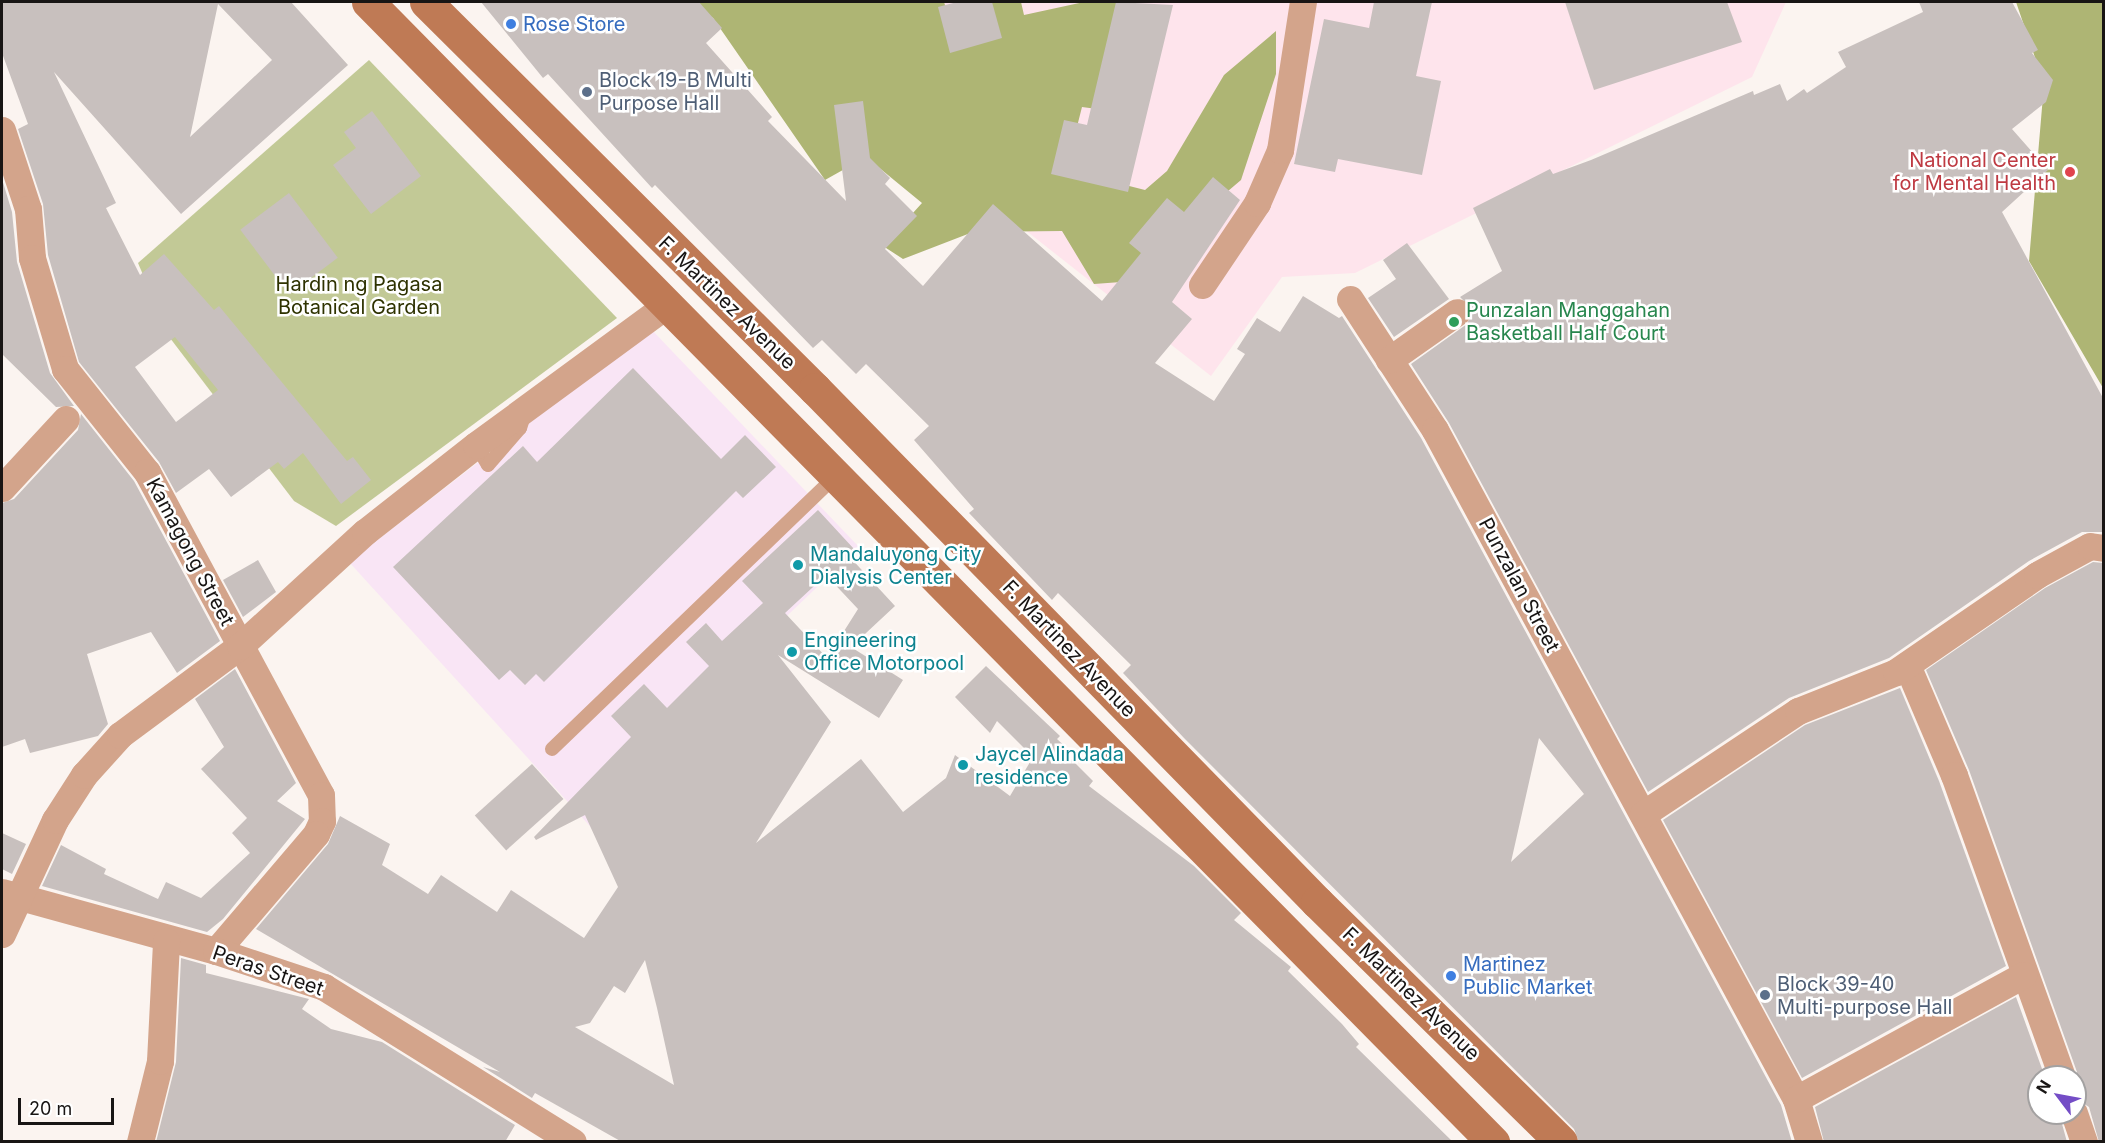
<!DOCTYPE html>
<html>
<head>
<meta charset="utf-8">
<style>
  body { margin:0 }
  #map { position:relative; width:2105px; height:1143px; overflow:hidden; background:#fbf4f0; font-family:Inter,sans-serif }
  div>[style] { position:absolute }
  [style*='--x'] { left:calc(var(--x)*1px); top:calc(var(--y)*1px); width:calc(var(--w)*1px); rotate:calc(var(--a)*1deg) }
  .commercial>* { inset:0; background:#fee4ec }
  .medical>* { inset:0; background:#f9e5f5 }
  .green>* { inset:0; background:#c2c996 }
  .forest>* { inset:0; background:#aeb574 }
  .building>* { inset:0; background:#c8c0be; transform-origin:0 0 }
  .lane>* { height:14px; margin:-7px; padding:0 7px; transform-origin:7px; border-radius:7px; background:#d3a48b }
  .street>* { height:27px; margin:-13.5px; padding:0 13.5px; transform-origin:13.5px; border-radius:13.5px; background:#d3a48b }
  .secondary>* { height:33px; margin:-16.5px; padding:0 16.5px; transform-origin:16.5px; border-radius:16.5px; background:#bf7a55 }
  .dots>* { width:16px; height:16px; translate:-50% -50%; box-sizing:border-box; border:3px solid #fff; border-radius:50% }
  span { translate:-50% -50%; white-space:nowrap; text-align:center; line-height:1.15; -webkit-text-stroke:5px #fff; paint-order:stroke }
  .shop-label { font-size:20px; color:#366cbe }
  .left { translate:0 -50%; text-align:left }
  .service-label { font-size:20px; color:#4e5e75 }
  .health-label { font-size:20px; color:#be3a42 }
  .right { translate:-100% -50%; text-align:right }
  .park-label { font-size:20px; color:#2e3200 }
  .street-label { font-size:20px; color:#181514 }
  .leisure-label { font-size:20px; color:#27864d }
  .culture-label { font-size:20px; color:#0d838f }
  .frame { position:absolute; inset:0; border:3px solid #181514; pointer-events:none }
  .north { position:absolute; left:2027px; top:1065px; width:60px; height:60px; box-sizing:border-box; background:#fff; border:2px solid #a3a1a1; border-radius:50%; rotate:302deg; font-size:16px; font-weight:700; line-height:24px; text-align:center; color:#181514 }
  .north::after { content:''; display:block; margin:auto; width:21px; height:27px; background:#744dc6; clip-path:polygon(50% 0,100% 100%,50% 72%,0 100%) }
  .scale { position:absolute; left:18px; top:1098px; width:96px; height:27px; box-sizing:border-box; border:3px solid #181514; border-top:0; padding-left:8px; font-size:18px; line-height:21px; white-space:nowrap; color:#181514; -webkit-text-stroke:4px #fff; paint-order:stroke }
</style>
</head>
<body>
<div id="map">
  <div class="commercial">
    <div style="clip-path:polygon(1786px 2px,1752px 77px,1355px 273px,1282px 277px,1211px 376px,736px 3px)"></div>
  </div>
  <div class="medical">
    <div style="clip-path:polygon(651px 329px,859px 547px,748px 653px,598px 835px,349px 562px)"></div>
  </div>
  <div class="green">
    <div style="clip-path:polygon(369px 60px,617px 318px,336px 526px,294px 501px,170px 338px,138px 263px)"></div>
  </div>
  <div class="forest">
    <div style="clip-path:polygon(686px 2px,944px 2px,946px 8px,960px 2px,1021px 2px,1024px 15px,1084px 2px,1117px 2px,1097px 109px,1082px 107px,1066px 170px,1145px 190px,1167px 171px,1224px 75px,1276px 31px,1276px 74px,1241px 180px,1121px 282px,1094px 284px,1062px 231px,973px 232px,903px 259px,883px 246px,922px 203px,866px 157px,825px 180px,713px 18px)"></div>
    <div style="clip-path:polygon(2016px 2px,2103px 2px,2103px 388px,2029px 261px,2044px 84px)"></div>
  </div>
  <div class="building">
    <div style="clip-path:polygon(evenodd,2px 2px,291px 2px,348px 65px,181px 214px,54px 72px,116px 203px,106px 208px,140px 275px,164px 254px,214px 310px,219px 306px,347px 461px,353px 457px,371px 480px,341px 504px,303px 453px,284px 469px,278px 462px,231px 497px,209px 469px,176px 493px,159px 462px,79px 362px,48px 255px,43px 204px,18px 129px,28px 124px,2px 53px,2px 2px,218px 4px,272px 60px,190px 137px,218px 4px,2px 2px,175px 337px,218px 390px,176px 422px,135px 367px,175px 337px)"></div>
    <div style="clip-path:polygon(evenodd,481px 2px,699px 2px,722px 28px,706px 43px,772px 117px,768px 121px,846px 201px,834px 105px,863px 101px,870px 158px,890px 178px,885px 184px,917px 216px,885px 249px,923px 286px,993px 204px,1102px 301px,1141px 253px,1129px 243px,1167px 198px,1184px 212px,1213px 177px,1240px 200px,1172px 302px,1192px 319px,1155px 363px,1214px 401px,1245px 354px,1237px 349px,1257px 318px,1280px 332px,1303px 296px,1339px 318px,1342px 316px,1421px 438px,1781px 1105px,1792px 1142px,1579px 1142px,1574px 1129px,1184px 738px,1123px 673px,1131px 665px,1058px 593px,1052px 600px,969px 513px,974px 509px,914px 440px,929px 426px,866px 364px,856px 374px,822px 340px,813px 348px,655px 185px,652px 188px,548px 74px,543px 78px,481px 2px,1539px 738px,1584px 794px,1511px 862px,1539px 738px)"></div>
    <div style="clip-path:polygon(957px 2px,992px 2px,1002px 38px,950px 53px,938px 7px)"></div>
    <div style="clip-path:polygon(1116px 2px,1173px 5px,1128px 192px,1051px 174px,1064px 120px,1087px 125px)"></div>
    <div style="clip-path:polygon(1374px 2px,1432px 2px,1416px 76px,1441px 81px,1422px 175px,1338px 159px,1335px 172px,1294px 164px,1324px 19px,1369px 28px)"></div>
    <div style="clip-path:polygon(1565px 2px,1727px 2px,1742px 42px,1594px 90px)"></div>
    <div style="clip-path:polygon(1919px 2px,2012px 2px,2038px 50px,2032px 53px,2053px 80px,2046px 102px,2012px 129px,2048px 170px,2002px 212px,2103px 398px,2103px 532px,2082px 532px,2029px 561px,1889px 658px,1789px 698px,1648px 792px,1449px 423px,1411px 364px,1467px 324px,1473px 310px,1460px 297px,1502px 271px,1473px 208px,1550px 169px,1553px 174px,1591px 160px,1753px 91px,1754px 95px,1780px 84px,1787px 101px,1804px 89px,1807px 93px,1846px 67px,1838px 52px,1923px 12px)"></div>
    <div style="clip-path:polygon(372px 111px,421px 176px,371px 214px,333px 165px,356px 148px,344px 132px)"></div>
    <div style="clip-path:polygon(2px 179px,12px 212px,17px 262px,50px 373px,74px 406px,56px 407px,2px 354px)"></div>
    <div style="left:289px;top:193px;width:81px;height:61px;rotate:53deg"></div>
    <div style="clip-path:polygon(1407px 243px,1449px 299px,1394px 337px,1368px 298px,1396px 279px,1383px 260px)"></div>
    <div style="clip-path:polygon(633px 368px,721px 459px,745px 435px,776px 467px,743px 498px,736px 491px,544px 682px,536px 674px,525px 685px,510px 670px,499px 680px,393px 567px,523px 446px,537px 462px)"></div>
    <div style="clip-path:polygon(81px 414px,134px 481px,220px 641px,177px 673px,151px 632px,87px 654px,108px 724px,98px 736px,30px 753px,25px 739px,2px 747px,2px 503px,14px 499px,78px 430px)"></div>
    <div style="clip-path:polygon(evenodd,818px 510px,854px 549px,848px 555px,895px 606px,851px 647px,903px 680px,879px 718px,778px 655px,831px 722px,756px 843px,861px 759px,903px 812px,946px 778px,955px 755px,1010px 796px,1033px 757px,997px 721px,990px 733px,955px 697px,986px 666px,1060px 736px,1057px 739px,1072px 753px,1068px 756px,1093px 781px,1089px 786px,1194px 866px,1241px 913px,1234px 920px,1291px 967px,1288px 971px,1342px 1024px,1359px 1044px,1356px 1047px,1453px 1142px,622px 1142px,535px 1093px,532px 1098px,483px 1067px,500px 1072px,256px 929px,328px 844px,340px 816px,390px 844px,382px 865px,428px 894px,441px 875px,497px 912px,511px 890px,584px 938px,618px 887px,585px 815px,536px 840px,534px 837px,631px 737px,611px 716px,644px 684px,667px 708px,709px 666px,686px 642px,706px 623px,722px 641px,763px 603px,742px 581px,818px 510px,826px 575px,858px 609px,827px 658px,785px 613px,826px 575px,818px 510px,645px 960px,657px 1008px,674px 1085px,575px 1027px,590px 1023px,614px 986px,625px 993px,645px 960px)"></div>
    <div style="clip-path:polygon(258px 560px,276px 592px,243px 617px,223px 580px)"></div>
    <div style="clip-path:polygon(2093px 562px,2103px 563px,2103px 1142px,2099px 1142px,2089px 1107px,2075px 1098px,2077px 1072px,1969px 770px,1926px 670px,2045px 588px)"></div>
    <div style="clip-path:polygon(235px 669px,296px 783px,277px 801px,305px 819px,223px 919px,207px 932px,42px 886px,61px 845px,106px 869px,104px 874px,158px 899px,166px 882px,201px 898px,250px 853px,232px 833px,247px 818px,201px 769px,224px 747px,195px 699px)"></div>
    <div style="clip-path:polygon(1900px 688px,1939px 781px,2006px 966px,1802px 1078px,1663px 820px,1805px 725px)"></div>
    <div style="left:532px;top:764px;width:47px;height:77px;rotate:48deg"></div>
    <div style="clip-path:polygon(2px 833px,26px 844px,12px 874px,2px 869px)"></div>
    <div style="clip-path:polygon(181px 958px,206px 965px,206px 973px,309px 999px,302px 1009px,331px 1029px,382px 1042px,515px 1125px,505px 1142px,156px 1142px,176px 1062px)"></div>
    <div style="clip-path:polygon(2016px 997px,2045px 1077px,2039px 1077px,2039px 1113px,2059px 1113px,2067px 1142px,1824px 1142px,1815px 1107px)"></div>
  </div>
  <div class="lane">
    <div style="--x:476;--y:445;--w:23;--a:59"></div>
    <div style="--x:488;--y:465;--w:49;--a:-49.1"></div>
    <div style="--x:520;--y:428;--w:16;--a:-72"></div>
    <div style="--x:552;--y:749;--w:393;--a:-43.9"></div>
  </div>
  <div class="street">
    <div style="--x:2;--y:130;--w:83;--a:71.8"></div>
    <div style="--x:28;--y:209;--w:49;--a:85.3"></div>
    <div style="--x:32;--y:258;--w:116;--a:73.4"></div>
    <div style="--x:65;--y:369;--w:132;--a:51.5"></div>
    <div style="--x:147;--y:472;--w:367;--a:61.7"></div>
    <div style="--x:321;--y:795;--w:26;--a:88"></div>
    <div style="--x:322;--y:821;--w:14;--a:115"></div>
    <div style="--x:316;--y:834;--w:154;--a:130.5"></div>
    <div style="--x:1202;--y:285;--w:99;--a:-56.1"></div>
    <div style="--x:1257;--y:203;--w:58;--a:-66.5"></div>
    <div style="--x:1280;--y:150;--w:150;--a:-81.2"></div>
    <div style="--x:1350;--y:299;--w:156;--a:57"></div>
    <div style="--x:1435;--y:430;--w:760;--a:61.65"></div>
    <div style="--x:1796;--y:1099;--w:45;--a:73.2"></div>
    <div style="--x:1389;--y:360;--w:83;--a:-35.2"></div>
    <div style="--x:2;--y:488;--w:94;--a:-47.2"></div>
    <div style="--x:1907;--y:665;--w:120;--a:66.9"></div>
    <div style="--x:1954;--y:775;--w:321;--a:70.3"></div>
    <div style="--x:1643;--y:814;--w:186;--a:-33.6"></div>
    <div style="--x:1798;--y:711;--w:105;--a:-21.7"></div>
    <div style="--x:1896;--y:672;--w:171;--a:-34.5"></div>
    <div style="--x:2037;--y:575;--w:60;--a:-28.7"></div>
    <div style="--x:2090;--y:546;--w:14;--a:8"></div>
    <div style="--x:2;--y:892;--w:222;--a:15.4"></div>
    <div style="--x:216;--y:951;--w:114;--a:18.4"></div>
    <div style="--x:324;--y:987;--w:293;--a:31.9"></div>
    <div style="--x:2;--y:934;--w:126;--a:-65.1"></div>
    <div style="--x:55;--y:820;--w:54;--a:-57.2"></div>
    <div style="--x:84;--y:775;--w:54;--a:-48"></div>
    <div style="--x:120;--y:735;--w:149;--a:-36.6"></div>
    <div style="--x:240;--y:646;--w:169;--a:-42.4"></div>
    <div style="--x:365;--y:532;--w:141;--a:-38.1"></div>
    <div style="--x:476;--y:445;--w:235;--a:-36.3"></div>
    <div style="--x:1796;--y:1099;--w:259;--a:-28.6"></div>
    <div style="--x:2074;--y:1113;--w:31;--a:71"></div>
    <div style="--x:140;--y:1142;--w:83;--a:-76.1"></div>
    <div style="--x:160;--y:1061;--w:120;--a:-87.1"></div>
  </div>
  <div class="secondary">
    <div style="--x:368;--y:2;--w:1602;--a:45.38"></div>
    <div style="--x:426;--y:2;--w:549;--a:44.85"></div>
    <div style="--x:815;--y:389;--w:718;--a:45.62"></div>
    <div style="--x:1317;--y:902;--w:342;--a:44.5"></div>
  </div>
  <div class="dots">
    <div style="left:511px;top:24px;background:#3f7fe0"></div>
    <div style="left:587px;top:92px;background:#5c6f8a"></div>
    <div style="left:2070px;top:172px;background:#e0444e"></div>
    <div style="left:1454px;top:322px;background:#2e9e5b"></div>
    <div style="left:798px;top:565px;background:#0f9aa8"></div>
    <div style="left:792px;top:652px;background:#0f9aa8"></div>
    <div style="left:963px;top:765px;background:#0f9aa8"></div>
    <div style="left:1451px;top:976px;background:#3f7fe0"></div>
    <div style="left:1765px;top:995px;background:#5c6f8a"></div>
  </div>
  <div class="shop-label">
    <span class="left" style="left:523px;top:24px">Rose Store</span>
    <span class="left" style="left:1463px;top:976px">Martinez<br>Public Market</span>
  </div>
  <div class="service-label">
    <span class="left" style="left:599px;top:92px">Block 19-B Multi<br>Purpose Hall</span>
    <span class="left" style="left:1777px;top:996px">Block 39-40<br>Multi-purpose Hall</span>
  </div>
  <div class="health-label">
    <span class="right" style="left:2056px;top:172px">National Center<br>for Mental Health</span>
  </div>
  <div class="park-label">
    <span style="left:359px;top:296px">Hardin ng Pagasa<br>Botanical Garden</span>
  </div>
  <div class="street-label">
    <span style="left:727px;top:303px;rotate:44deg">F. Martinez Avenue</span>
    <span style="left:190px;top:552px;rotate:62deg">Kamagong Street</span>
    <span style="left:1519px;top:585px;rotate:62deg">Punzalan Street</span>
    <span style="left:1069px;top:649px;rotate:46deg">F. Martinez Avenue</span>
    <span style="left:268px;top:971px;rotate:19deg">Peras Street</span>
    <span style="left:1411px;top:994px;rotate:44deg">F. Martinez Avenue</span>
  </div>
  <div class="leisure-label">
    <span class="left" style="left:1466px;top:322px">Punzalan Manggahan<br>Basketball Half Court</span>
  </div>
  <div class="culture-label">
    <span class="left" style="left:810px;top:566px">Mandaluyong City<br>Dialysis Center</span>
    <span class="left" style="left:804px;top:652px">Engineering<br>Office Motorpool</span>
    <span class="left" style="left:975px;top:766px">Jaycel Alindada<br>residence</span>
  </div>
  <div class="frame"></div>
  <div class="north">N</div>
  <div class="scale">20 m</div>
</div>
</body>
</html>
